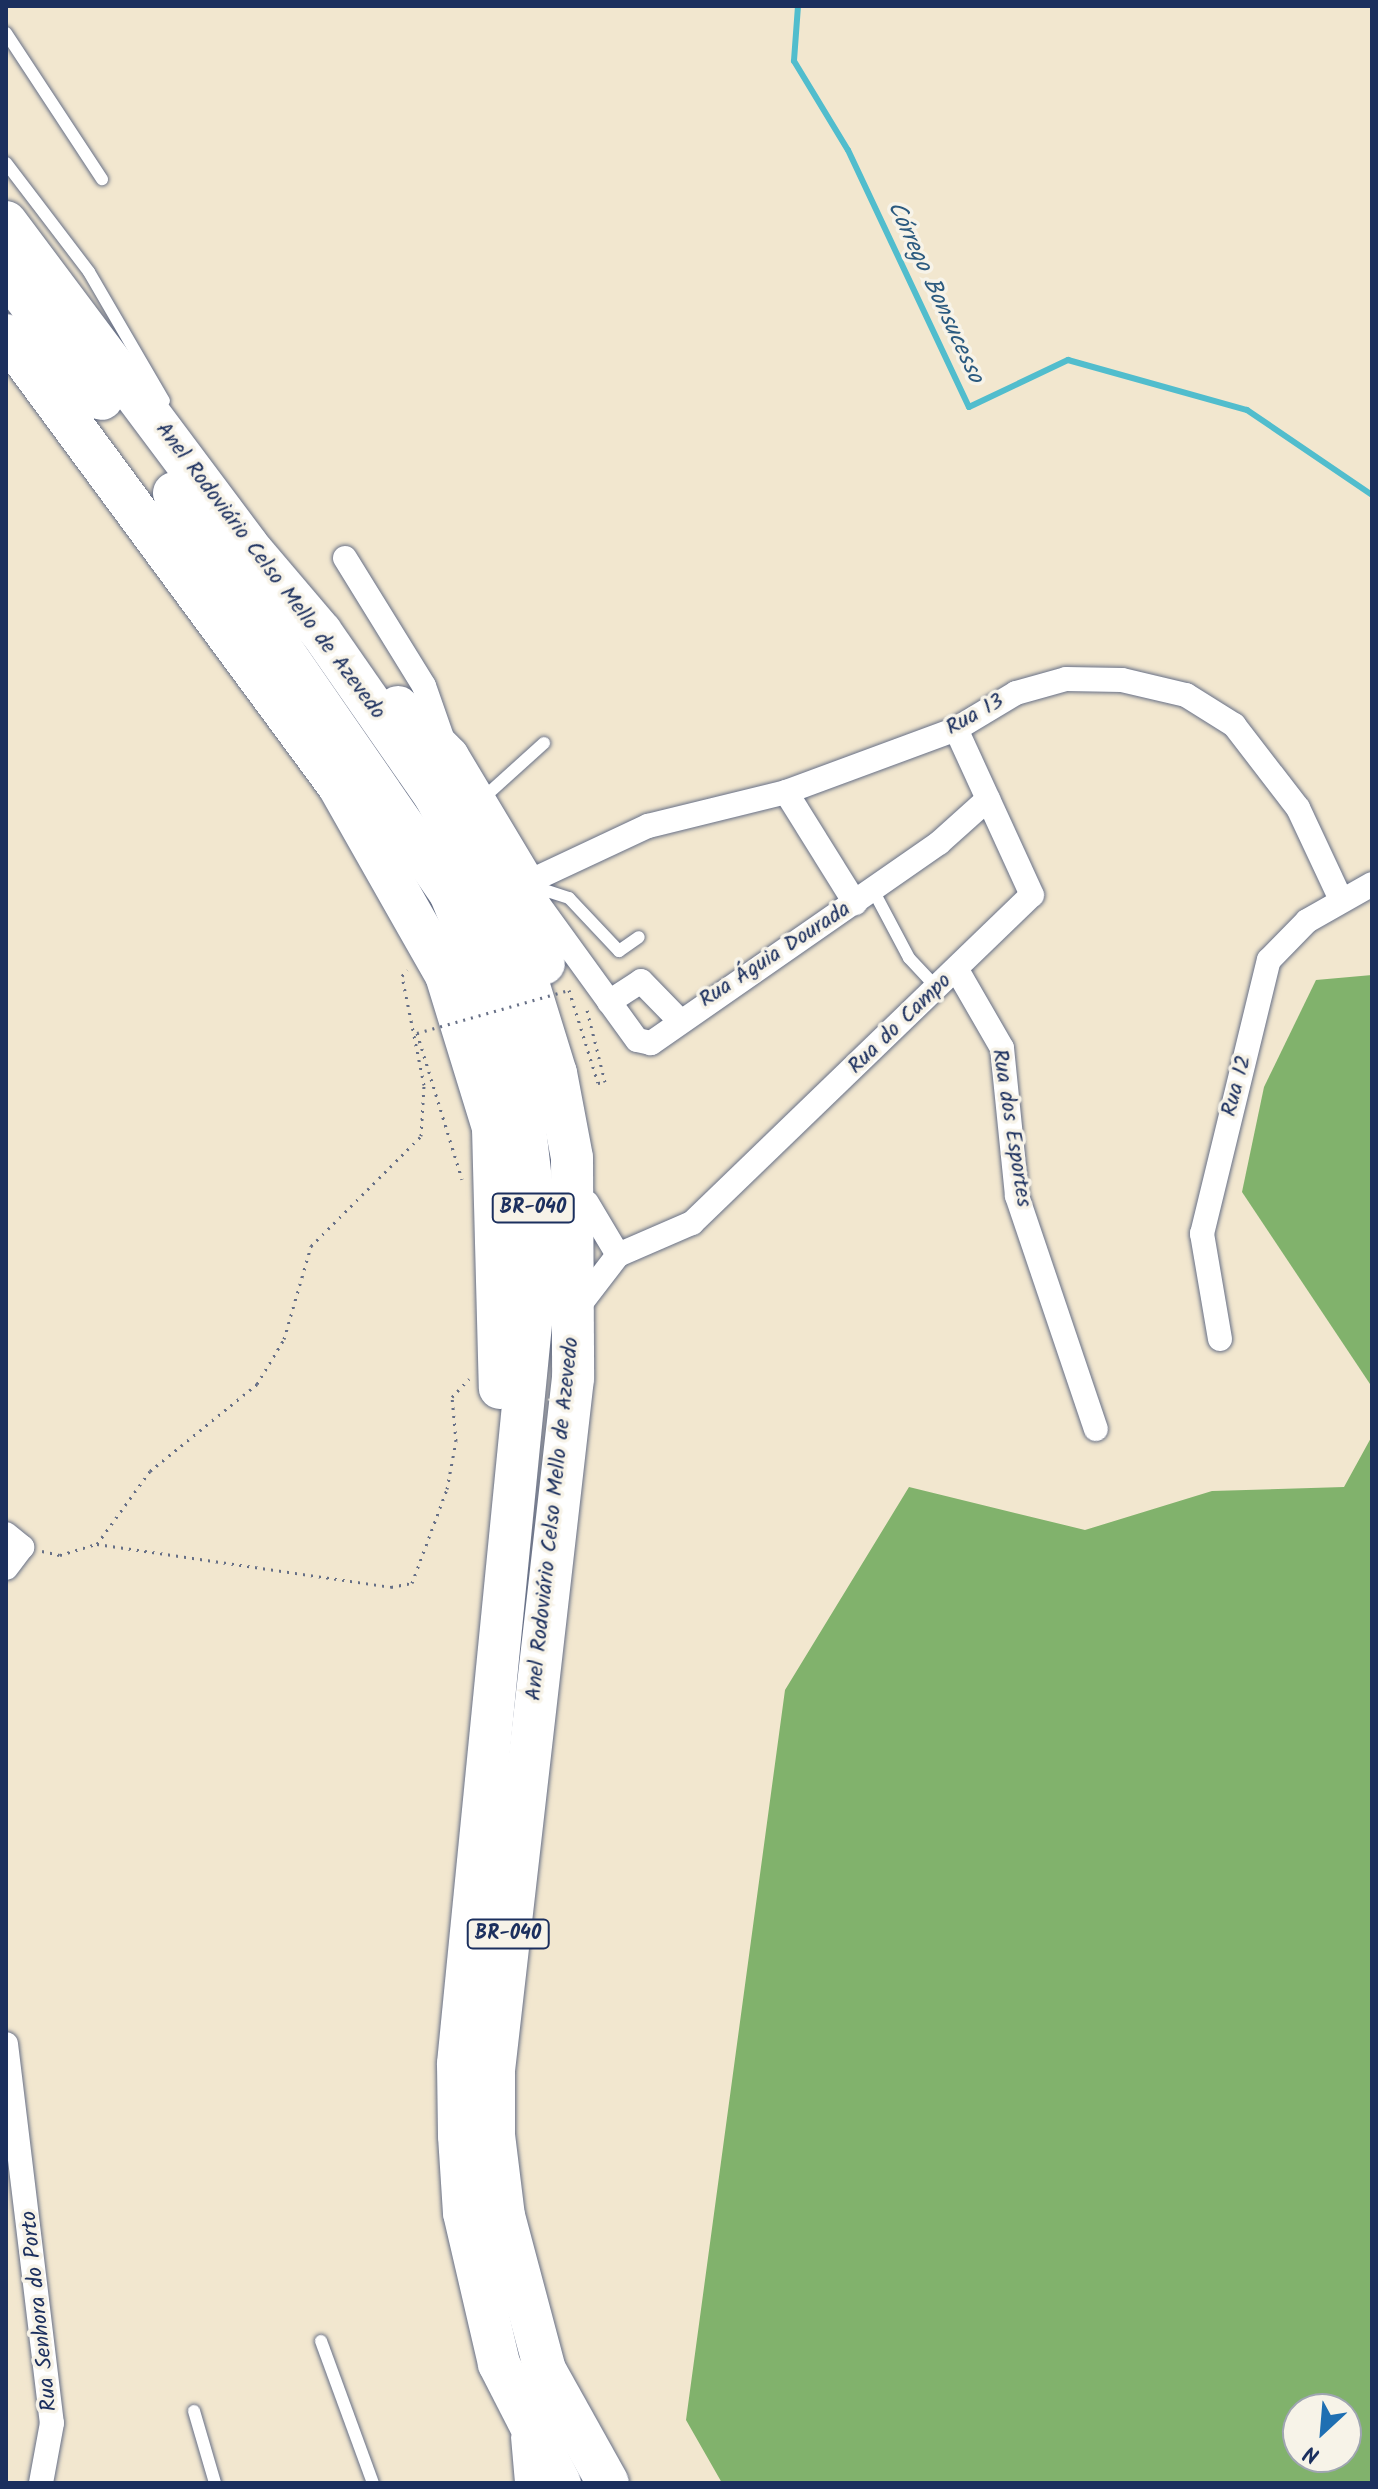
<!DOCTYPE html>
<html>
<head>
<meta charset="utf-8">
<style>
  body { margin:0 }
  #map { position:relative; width:1378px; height:2489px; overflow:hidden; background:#f2e7cf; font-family:Kalam,sans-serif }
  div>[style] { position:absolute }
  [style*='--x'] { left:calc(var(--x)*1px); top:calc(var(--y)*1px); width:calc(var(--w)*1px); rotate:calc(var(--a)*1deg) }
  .forest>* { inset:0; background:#81b26c }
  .stream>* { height:6px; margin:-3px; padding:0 3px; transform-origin:3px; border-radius:3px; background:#51bdcd }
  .path>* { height:3px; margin-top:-1.5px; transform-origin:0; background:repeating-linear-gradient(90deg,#666f86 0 2px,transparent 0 8px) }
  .roads { filter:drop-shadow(0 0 2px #666f86) drop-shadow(0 0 2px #666f86) }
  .lane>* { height:12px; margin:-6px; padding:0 6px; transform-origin:6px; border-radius:6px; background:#fff }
  .street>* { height:24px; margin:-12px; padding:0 12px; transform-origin:12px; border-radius:12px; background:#fff }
  .highway>* { height:42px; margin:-21px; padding:0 21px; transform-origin:21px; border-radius:21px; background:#fff }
  .path-bridge>* { height:3px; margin-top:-1.5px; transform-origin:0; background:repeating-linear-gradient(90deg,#666f86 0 2px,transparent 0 8px) }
  span { translate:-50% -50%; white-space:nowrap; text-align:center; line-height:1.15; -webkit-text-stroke:7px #f7f3e8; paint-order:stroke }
  .shield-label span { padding:2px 6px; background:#f7f3e8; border:2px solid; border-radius:6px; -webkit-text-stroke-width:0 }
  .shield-label { font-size:20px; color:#1b2f5e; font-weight:700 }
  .street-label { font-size:22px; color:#1b2f5e }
  .water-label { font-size:24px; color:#2b5a7f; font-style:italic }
  .frame { position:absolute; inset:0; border:8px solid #1b2f5e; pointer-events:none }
  .north { position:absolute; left:1282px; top:2393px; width:80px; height:80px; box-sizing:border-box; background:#f7f3e8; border:2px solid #9fa5b1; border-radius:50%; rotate:206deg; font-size:22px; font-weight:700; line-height:32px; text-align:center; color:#1b2f5e }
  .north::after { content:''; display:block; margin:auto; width:28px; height:36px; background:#1f6fb2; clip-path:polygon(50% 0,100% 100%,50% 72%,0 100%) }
</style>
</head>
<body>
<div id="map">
  <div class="forest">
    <div style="clip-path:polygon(1372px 975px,1372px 1387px,1242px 1192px,1264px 1087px,1316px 980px)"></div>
    <div style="clip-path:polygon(evenodd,1372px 1436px,1372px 2483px,722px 2483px,686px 2420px,785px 1690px,909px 1487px,1085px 1530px,1212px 1491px,1344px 1487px,1372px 1436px,1298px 2409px,1346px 2409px,1346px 2457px,1298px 2457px,1298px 2409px)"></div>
  </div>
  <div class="stream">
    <div style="--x:798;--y:6;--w:55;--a:94.2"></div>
    <div style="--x:794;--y:61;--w:104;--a:58.8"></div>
    <div style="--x:848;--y:150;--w:284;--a:64.8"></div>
    <div style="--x:969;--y:407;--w:110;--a:-25.4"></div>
    <div style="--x:1068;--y:360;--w:186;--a:15.6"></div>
    <div style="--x:1247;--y:410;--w:151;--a:34.2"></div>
  </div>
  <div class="path">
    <div style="--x:569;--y:990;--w:97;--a:72.7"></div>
    <div style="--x:598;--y:1083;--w:7;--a:-8"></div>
    <div style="--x:605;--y:1082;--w:74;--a:-104"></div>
    <div style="--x:417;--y:1033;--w:153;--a:72.9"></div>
    <div style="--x:97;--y:1544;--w:90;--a:-54"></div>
    <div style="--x:150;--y:1471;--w:138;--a:-39.1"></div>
    <div style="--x:257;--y:1384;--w:52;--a:-59"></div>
    <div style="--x:284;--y:1339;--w:97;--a:-73.8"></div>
    <div style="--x:311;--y:1246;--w:156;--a:-45"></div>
    <div style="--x:421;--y:1136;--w:51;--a:-86.6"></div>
    <div style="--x:424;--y:1085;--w:111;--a:-101.4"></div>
    <div style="--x:402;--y:976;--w:8;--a:-50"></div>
    <div style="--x:42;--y:1551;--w:18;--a:13"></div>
    <div style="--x:60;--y:1555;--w:39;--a:-17"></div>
    <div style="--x:97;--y:1544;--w:297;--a:8.3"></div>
    <div style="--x:391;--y:1587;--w:21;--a:-11"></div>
    <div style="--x:412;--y:1583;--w:100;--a:-69.6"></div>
    <div style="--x:447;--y:1489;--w:49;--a:-79.4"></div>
    <div style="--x:456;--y:1441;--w:44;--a:-95.2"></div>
    <div style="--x:452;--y:1397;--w:25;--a:-47"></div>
  </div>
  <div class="roads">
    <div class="lane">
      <div style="--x:6;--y:33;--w:175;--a:56.7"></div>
      <div style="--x:6;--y:163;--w:137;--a:52.7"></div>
      <div style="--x:89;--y:272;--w:149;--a:59.8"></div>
      <div style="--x:481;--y:800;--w:85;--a:-42.1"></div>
      <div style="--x:535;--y:887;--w:36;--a:18"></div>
      <div style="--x:569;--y:898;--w:73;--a:46.7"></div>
      <div style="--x:619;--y:951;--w:24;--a:-35"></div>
      <div style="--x:873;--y:890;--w:77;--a:62.1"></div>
      <div style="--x:909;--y:958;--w:42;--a:46.9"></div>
      <div style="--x:321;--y:2341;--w:151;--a:69.9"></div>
      <div style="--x:194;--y:2411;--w:75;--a:73.7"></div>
      <div style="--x:517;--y:2437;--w:46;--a:85"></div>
      <div style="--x:524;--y:2462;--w:23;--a:67"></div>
    </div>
    <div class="street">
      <div style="--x:345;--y:558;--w:150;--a:58.3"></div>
      <div style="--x:424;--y:686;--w:60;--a:70.7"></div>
      <div style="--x:786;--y:792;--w:131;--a:58.1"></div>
      <div style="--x:988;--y:799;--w:66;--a:138.1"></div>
      <div style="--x:939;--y:843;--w:351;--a:145.2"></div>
      <div style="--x:651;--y:1043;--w:14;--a:-168"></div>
      <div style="--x:637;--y:1040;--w:193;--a:-125.9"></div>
      <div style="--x:524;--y:884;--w:137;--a:-25.1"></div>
      <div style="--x:648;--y:826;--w:142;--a:-13.8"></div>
      <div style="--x:786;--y:792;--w:181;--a:-20.3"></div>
      <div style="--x:956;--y:729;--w:70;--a:-31"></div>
      <div style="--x:1016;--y:693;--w:52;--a:-15.6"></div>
      <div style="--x:1066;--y:679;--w:56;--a:1"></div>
      <div style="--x:1122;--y:680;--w:66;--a:13.2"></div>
      <div style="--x:1186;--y:695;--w:57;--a:32"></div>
      <div style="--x:1234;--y:725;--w:105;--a:52.4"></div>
      <div style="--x:1298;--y:808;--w:102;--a:64.9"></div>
      <div style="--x:957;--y:970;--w:90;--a:60"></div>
      <div style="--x:1002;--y:1048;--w:149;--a:84.2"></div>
      <div style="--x:1017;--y:1196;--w:246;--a:71.3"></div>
      <div style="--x:609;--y:1002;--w:38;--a:-33"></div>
      <div style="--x:641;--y:981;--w:56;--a:45.7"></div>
      <div style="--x:587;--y:1203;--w:61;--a:59.2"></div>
      <div style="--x:575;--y:1311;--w:71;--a:-52.5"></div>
      <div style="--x:618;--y:1255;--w:81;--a:-23.4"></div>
      <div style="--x:692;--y:1223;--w:472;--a:-44"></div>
      <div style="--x:1032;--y:895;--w:183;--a:-114.6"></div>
      <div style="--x:1220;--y:1339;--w:107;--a:-99.7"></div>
      <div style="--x:1202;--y:1234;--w:282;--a:-76.3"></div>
      <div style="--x:1269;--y:960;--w:54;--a:-45.7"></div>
      <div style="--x:1307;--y:921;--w:75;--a:-29.6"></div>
      <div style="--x:6;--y:1534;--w:21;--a:39"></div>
      <div style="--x:22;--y:1547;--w:26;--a:127"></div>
      <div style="--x:6;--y:2044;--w:382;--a:83.1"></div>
      <div style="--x:52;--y:2423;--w:61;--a:100.4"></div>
    </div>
    <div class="highway">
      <div style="--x:6;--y:222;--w:404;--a:53.2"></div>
      <div style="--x:248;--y:546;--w:113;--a:49.7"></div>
      <div style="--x:321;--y:632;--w:200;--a:55.2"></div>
      <div style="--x:435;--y:796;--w:182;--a:62.2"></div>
      <div style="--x:520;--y:957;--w:121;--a:72.8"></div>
      <div style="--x:556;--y:1073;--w:86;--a:79.3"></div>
      <div style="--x:572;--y:1158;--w:220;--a:89.7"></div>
      <div style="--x:573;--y:1378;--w:696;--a:96.51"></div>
      <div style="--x:494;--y:2070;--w:65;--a:90"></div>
      <div style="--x:494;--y:2135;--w:82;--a:83"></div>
      <div style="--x:504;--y:2216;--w:159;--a:75.1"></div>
      <div style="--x:545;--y:2370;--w:129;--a:60.9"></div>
      <div style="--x:6;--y:272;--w:159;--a:52.9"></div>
      <div style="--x:6;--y:335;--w:559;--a:53.58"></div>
      <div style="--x:338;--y:785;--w:219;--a:60.4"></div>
      <div style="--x:446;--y:975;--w:160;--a:72.9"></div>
      <div style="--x:493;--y:1128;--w:260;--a:88.5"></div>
      <div style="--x:174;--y:493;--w:486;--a:55.4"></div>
      <div style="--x:450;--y:893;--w:108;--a:67.7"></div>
      <div style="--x:491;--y:993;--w:105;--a:73.5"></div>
      <div style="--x:521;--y:1094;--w:104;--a:83.4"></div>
      <div style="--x:533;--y:1197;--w:107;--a:90"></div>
      <div style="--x:533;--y:1304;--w:764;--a:95.64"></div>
      <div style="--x:458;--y:2064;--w:72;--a:89.2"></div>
      <div style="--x:459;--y:2136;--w:77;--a:86.3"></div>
      <div style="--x:464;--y:2213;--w:155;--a:76.9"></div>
      <div style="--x:499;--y:2364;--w:134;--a:62.9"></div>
      <div style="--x:398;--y:707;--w:71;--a:45"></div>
      <div style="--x:448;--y:757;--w:148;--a:59.1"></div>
      <div style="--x:524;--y:884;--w:82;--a:76"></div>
    </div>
  </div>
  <div class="path-bridge">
    <div style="--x:417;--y:1033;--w:158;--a:-15.8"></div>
  </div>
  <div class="shield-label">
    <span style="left:533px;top:1208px">BR-040</span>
    <span style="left:508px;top:1934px">BR-040</span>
  </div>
  <div class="street-label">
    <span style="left:270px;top:571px;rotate:53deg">Anel Rodoviário Celso Mello de Azevedo</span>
    <span style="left:975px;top:715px;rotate:-29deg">Rua 13</span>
    <span style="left:775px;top:955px;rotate:-33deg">Rua Águia Dourada</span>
    <span style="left:900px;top:1024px;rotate:-44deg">Rua do Campo</span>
    <span style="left:1237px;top:1086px;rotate:-75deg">Rua 12</span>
    <span style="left:1011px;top:1128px;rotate:81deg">Rua dos Esportes</span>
    <span style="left:553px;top:1519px;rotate:-84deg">Anel Rodoviário Celso Mello de Azevedo</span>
    <span style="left:40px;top:2311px;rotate:-96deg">Rua Senhora do Porto</span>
  </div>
  <div class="water-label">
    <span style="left:935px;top:292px;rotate:65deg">Córrego Bonsucesso</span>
  </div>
  <div class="frame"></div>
  <div class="north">N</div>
</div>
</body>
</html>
